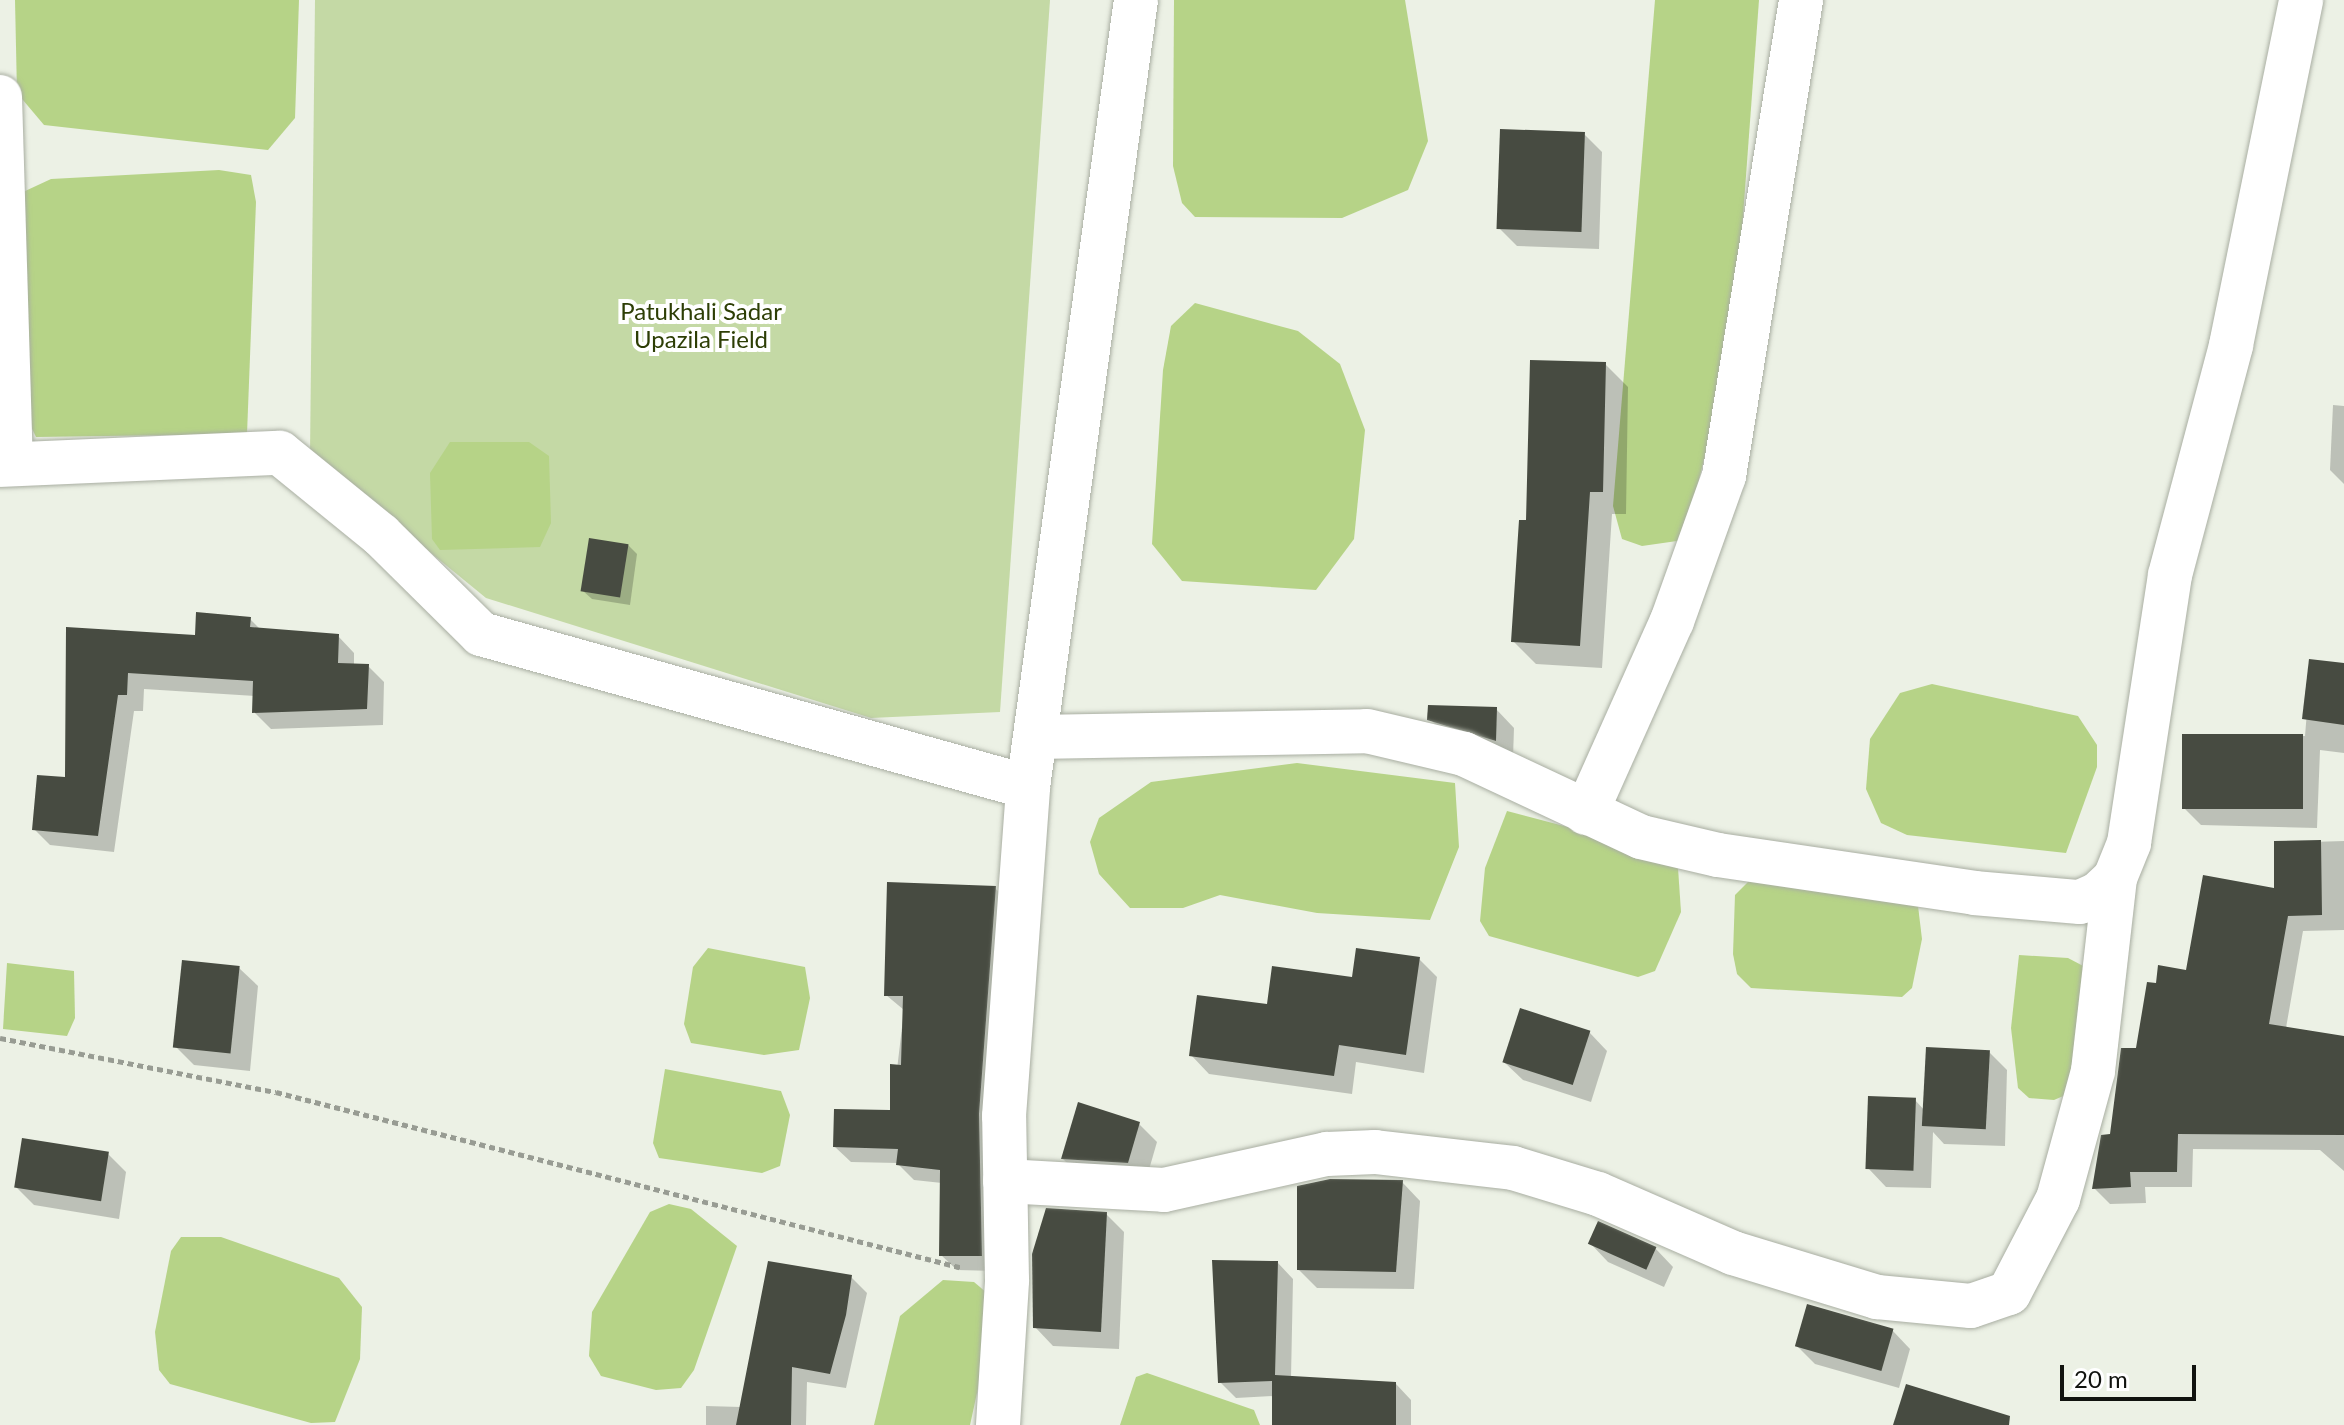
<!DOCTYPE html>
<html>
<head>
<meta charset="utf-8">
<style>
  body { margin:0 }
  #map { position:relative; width:2344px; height:1425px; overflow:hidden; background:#ecf1e5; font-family:Lato,sans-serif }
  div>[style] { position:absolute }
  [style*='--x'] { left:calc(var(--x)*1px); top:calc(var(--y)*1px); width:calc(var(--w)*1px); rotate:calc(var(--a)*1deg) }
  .green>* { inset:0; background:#c4d9a5 }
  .water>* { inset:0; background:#b6d387 }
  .shadow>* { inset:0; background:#0003 }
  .building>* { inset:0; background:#474b41; transform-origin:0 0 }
  .path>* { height:5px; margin-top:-2.5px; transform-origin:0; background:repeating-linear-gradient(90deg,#989c93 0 6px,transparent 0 10px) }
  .roads { filter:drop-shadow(0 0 2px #a9aea2) drop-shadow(0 0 2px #a9aea2) }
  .street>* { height:44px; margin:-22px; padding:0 22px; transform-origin:22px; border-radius:22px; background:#fff }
  .secondary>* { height:44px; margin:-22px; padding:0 22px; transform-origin:22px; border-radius:22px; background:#fff }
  span { translate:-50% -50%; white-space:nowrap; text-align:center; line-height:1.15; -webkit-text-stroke:8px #fff; paint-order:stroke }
  .park-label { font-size:24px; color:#2d3e05 }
  .scale { position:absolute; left:2060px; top:1365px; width:136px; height:36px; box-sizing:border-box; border:4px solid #11130f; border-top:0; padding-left:10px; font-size:24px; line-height:28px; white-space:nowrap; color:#11130f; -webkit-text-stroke:6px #fff; paint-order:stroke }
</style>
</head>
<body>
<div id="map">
  <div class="green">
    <div style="clip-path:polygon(315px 0,1050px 0,1000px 712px,871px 718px,486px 598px,310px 454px)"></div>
  </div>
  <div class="water">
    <div style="clip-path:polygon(15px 0,299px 0,295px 118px,268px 150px,44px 125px,17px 93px)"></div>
    <div style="clip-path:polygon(1174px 0,1405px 0,1428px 141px,1408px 190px,1342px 218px,1195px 217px,1182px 203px,1173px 166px)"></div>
    <div style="clip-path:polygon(1655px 0,1759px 0,1734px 338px,1684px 540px,1642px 546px,1622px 539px,1613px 506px)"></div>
    <div style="clip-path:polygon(219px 170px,251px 175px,256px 202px,247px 434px,36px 437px,27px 418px,23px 192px,51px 179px)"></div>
    <div style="clip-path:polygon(1195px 303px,1298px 331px,1340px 364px,1365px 430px,1354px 539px,1316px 590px,1182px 581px,1152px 544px,1163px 370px,1171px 326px)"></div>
    <div style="clip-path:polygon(450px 442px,529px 442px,549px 456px,551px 523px,540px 547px,440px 550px,432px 539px,430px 473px)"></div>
    <div style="clip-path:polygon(1932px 684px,2078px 716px,2097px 745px,2097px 767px,2066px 853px,1907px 835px,1881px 823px,1866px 789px,1870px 739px,1900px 693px)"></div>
    <div style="clip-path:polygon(1297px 763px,1455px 783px,1459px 847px,1430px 920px,1317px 913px,1220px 895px,1183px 908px,1130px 908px,1099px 874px,1090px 842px,1099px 818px,1151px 782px)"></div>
    <div style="clip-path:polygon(1507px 811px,1625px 842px,1678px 868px,1681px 912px,1655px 971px,1638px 977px,1489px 936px,1480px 921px,1485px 868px)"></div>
    <div style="clip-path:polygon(1750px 880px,1918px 906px,1922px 939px,1912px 988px,1902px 997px,1751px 988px,1737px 974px,1733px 954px,1735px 895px)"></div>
    <div style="clip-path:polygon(708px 948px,805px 967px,810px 998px,799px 1050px,764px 1055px,691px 1043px,684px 1024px,693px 967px)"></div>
    <div style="clip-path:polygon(2019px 955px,2068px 958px,2087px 968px,2075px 1091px,2054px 1100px,2029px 1098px,2018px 1088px,2011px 1028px)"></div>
    <div style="clip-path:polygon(7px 963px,74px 971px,75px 1018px,67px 1036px,3px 1029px)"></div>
    <div style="clip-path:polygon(665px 1069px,781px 1091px,790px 1115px,780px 1166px,762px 1173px,659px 1158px,653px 1143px)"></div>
    <div style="clip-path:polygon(669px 1204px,691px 1209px,737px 1246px,694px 1370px,681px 1388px,656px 1390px,601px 1376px,589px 1356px,592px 1312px,650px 1212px)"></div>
    <div style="clip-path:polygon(181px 1237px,221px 1237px,339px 1278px,362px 1307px,360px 1359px,335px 1422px,311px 1423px,170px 1384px,159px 1370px,155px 1332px,171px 1251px)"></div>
    <div style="clip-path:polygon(943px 1280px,974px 1282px,987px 1293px,991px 1329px,970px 1425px,874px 1425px,900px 1316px)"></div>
    <div style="clip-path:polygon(1147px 1373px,1254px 1410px,1260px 1425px,1120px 1425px,1136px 1377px)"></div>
  </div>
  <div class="shadow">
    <div style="clip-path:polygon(1584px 134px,1602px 152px,1599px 249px,1517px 246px,1499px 228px)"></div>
    <div style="clip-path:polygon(1605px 364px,1628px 387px,1626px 514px,1612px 514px,1602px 668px,1536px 664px,1513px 641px)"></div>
    <div style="clip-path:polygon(2333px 405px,2344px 406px,2344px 484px,2330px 470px)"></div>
    <div style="clip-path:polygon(628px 545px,637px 554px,630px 605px,592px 599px,583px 591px)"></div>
    <div style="clip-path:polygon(250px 619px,261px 630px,338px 636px,354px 653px,354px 665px,368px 666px,384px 682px,383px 725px,271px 729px,254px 712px,255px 696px,144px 689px,143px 711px,134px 711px,114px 852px,50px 845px,34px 829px,67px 780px,68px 629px,197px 637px)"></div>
    <div style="clip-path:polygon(2311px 661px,2344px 666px,2344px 753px,2320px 750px,2317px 828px,2201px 825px,2184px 808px,2184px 736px,2305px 736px)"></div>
    <div style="clip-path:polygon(1496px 709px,1514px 728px,1513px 758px,1448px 737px,1430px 719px)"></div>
    <div style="clip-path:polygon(2344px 841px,2344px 930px,2303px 931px,2286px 1028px,2344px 1037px,2344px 1171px,2320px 1150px,2193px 1149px,2192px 1187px,2145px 1187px,2146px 1203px,2110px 1204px,2094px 1188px,2157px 985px,2188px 972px,2276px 890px,2276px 843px)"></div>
    <div style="clip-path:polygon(995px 888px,1010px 904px,996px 1271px,957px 1270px,941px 1255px,942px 1183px,914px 1180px,897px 1163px,851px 1162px,835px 1147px,892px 1112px,904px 1010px,886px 995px)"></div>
    <div style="clip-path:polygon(1419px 959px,1437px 977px,1424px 1073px,1356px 1062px,1352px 1094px,1209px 1074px,1191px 1055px,1268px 1006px)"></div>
    <div style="clip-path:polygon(239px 968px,258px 986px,250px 1071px,194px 1065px,176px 1047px)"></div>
    <div style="clip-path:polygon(1589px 1032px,1607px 1051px,1591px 1102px,1523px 1080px,1504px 1062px)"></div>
    <div style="clip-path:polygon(1989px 1052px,2007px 1070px,2005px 1146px,1944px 1144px,1933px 1132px,1931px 1188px,1886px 1187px,1868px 1168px,1915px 1100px,1926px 1112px)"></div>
    <div style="clip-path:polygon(1139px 1124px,1157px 1142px,1146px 1180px,1081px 1177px,1063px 1159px)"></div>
    <div style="clip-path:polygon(108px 1154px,126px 1172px,119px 1219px,34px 1205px,16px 1187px)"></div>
    <div style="clip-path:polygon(1402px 1182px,1420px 1201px,1414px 1289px,1317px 1288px,1299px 1270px)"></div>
    <div style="clip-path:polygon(1106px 1214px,1124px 1232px,1119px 1349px,1053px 1346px,1035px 1327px)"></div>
    <div style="clip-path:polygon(1590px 1243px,1655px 1248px,1673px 1267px,1664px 1287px,1608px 1262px)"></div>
    <div style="clip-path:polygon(1278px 1263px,1293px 1279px,1291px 1378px,1396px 1384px,1411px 1400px,1411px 1425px,1274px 1425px,1274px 1396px,1236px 1398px,1220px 1382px)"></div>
    <div style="clip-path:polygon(851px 1277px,867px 1293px,846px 1388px,807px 1382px,806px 1425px,706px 1425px,706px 1406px,741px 1407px)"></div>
    <div style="clip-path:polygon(1892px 1330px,1910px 1349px,1899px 1388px,1815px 1364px,1797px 1346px)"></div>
  </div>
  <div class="building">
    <div style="left:1500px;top:129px;width:85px;height:100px;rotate:2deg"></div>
    <div style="clip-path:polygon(1530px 360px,1606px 362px,1603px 492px,1590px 492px,1580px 646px,1511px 642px,1519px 520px,1526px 520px)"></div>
    <div style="left:589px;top:538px;width:40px;height:54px;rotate:9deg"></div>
    <div style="clip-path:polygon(196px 612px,251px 617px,250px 627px,339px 634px,338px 663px,369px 664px,367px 709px,252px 713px,253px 681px,128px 673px,127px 695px,118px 695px,98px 836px,32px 830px,37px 775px,65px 777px,66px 627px,195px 635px)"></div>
    <div style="clip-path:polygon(2309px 659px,2344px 663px,2344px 725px,2302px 719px)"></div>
    <div style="clip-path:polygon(1428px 705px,1497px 707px,1496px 741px,1427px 720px)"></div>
    <div style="left:2182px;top:734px;width:121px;height:75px"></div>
    <div style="clip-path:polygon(2321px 840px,2322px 915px,2288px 916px,2269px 1024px,2344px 1036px,2344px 1135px,2178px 1134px,2177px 1172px,2130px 1172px,2131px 1187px,2092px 1189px,2101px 1135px,2110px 1134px,2121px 1048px,2136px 1048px,2147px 982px,2156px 983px,2158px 965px,2186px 970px,2203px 875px,2274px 888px,2274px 841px)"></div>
    <div style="clip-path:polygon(887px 882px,996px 886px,979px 1114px,982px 1256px,939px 1256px,940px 1170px,896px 1165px,898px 1149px,833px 1147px,834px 1109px,890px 1110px,890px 1064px,901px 1065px,903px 996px,884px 996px)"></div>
    <div style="clip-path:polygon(1356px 948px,1420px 957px,1406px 1055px,1339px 1045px,1334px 1076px,1189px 1056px,1197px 995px,1267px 1004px,1272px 966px,1352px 977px)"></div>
    <div style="left:182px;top:960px;width:58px;height:88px;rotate:6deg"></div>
    <div style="left:1520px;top:1008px;width:74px;height:57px;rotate:18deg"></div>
    <div style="left:1926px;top:1047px;width:64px;height:79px;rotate:3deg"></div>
    <div style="left:1868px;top:1096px;width:48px;height:73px;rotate:2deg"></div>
    <div style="clip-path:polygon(1078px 1102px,1140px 1122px,1128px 1163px,1061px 1159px)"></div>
    <div style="left:22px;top:1138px;width:88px;height:50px;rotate:9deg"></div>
    <div style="clip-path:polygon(1330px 1179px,1403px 1180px,1396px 1272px,1297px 1270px,1297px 1186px)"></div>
    <div style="clip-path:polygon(1046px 1208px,1107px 1212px,1101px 1332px,1033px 1328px,1032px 1254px)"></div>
    <div style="left:1598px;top:1221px;width:64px;height:25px;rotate:24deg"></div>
    <div style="clip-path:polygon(1212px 1260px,1278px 1261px,1275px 1375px,1396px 1382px,1396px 1425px,1272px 1425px,1272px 1381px,1218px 1383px)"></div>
    <div style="clip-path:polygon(768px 1261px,852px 1275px,846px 1315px,830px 1374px,792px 1367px,791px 1425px,736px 1425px)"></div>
    <div style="left:1807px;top:1304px;width:90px;height:44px;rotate:16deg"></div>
    <div style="clip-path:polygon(1906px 1384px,2010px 1416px,2009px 1425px,1893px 1425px)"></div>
  </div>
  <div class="path">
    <div style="--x:0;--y:1038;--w:281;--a:11.1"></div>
    <div style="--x:276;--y:1092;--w:709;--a:14.37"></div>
  </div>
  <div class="roads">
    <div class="street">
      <div style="--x:0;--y:97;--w:363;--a:88.3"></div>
      <div style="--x:0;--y:465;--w:280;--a:-2.5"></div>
      <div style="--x:280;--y:453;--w:130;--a:39.1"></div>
      <div style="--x:381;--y:535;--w:141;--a:44.7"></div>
      <div style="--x:481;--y:634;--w:568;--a:15.63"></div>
      <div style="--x:1035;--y:737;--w:332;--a:-1"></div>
      <div style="--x:1367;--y:731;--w:100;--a:13.3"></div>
      <div style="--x:1464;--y:754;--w:195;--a:25.1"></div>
      <div style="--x:1641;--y:837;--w:79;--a:13.2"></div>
      <div style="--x:1718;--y:855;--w:259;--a:8.4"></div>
      <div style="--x:1974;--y:893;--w:106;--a:4.9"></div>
      <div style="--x:2080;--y:902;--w:20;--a:-24"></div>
      <div style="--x:2098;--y:894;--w:23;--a:-43"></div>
      <div style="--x:2115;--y:878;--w:38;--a:-68"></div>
      <div style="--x:2129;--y:843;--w:271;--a:-81.3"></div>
      <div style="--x:2170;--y:575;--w:238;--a:-75.1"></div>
      <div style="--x:2231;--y:345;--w:352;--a:-78.5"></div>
      <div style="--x:1586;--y:813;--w:210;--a:-65.9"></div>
      <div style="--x:1672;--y:621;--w:154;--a:-70.3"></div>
      <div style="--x:1724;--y:476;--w:482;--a:-80.8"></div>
      <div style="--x:1005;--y:1181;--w:159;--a:3.2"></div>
      <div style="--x:1164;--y:1190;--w:167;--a:-12.5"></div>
      <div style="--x:1327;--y:1154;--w:48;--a:-2.4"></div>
      <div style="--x:1375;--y:1152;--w:139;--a:6.6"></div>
      <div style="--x:1513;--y:1168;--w:89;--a:17"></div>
      <div style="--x:1598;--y:1194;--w:147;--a:23.6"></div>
      <div style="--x:1733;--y:1253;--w:151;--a:17"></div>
      <div style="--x:1877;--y:1297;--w:94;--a:5.5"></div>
      <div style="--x:1971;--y:1306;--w:40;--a:-18.9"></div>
      <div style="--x:2009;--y:1293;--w:106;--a:-62.5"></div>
      <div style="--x:2058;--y:1199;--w:133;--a:-74.7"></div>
      <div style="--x:2093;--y:1071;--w:194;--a:-83.5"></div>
    </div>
    <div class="secondary">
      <div style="--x:998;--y:1425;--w:145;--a:-86.4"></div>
      <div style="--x:1007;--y:1280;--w:164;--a:-91"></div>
      <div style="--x:1004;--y:1116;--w:330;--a:-85.8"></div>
      <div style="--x:1028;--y:787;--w:794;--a:-82.19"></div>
    </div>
  </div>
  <div class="park-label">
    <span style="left:701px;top:325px">Patukhali Sadar<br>Upazila Field</span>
  </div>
  <div class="scale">20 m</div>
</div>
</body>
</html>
